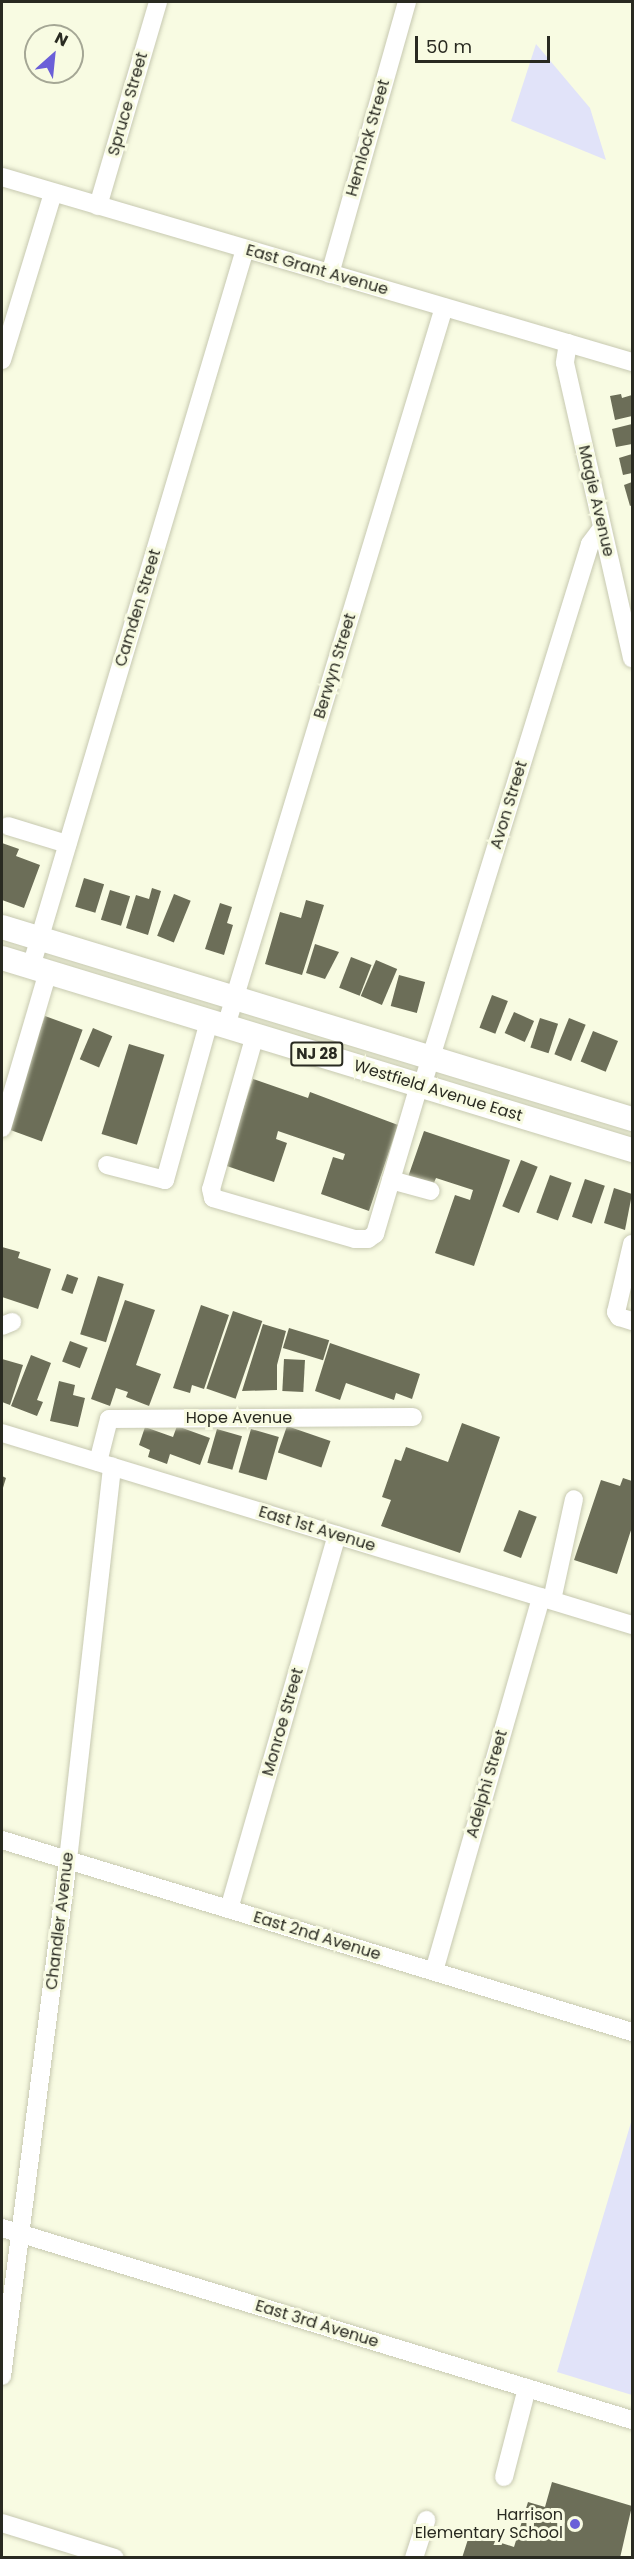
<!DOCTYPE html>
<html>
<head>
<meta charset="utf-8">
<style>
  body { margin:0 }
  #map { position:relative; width:634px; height:2559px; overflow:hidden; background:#f8fbe2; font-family:Poppins,sans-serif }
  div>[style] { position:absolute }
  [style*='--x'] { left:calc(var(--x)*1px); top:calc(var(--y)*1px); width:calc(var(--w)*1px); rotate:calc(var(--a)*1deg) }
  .green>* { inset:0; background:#e1e3f9 }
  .building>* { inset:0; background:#6c6e58; transform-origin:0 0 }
  .roads { filter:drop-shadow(0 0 2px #c7c9b1) drop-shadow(0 0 2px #c7c9b1) }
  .minor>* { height:18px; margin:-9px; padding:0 9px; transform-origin:9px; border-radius:9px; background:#fff }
  .major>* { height:24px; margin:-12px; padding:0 12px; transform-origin:12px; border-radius:12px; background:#fff }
  .dots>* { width:16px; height:16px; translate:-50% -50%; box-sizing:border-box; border:3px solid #f8fbe2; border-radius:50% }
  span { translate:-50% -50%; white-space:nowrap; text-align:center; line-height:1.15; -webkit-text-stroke:6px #f8fbe2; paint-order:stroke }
  .shield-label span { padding:2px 4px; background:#f8fbe2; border:2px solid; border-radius:4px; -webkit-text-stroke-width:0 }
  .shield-label { font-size:15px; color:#292a21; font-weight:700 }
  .street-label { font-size:16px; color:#292a21 }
  .poi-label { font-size:16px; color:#292a21 }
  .right { translate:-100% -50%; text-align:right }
  .frame { position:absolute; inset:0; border:3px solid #292a21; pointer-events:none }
  .north { position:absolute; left:24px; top:24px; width:60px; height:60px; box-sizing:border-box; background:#f8fbe2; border:2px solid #a5a795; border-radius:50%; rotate:27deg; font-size:16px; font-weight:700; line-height:24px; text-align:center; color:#292a21 }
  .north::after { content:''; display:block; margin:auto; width:21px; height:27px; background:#6b5fd8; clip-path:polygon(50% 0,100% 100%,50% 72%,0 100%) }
  .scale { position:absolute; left:415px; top:36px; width:135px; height:27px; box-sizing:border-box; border:3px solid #292a21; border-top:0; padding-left:8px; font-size:18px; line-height:21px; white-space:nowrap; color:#292a21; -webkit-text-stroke:4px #f8fbe2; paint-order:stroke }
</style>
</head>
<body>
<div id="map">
  <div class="green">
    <div style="clip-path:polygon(536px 44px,590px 108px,606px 160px,511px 121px)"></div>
    <div style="clip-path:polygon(632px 2119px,632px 2395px,557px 2372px)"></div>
  </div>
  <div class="building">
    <div style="clip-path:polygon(621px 394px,622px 398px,632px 395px,632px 416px,615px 420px,610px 396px)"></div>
    <div style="clip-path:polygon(632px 424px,632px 444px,616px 447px,612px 429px)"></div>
    <div style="clip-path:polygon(632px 454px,632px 473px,623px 475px,619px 458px)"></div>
    <div style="clip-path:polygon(632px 482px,632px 505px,630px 506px,624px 485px)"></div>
    <div style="clip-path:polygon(2px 843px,19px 849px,16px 856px,40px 865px,24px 908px,2px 900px)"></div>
    <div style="left:84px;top:878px;width:21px;height:30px;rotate:17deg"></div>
    <div style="clip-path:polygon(152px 888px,161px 891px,148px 935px,126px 928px,136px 895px,149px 899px)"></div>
    <div style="left:110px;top:890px;width:21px;height:31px;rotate:17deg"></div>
    <div style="left:174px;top:894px;width:18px;height:45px;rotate:22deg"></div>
    <div style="clip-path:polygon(306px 900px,324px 905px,302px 975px,265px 964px,280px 912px,301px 918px)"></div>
    <div style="clip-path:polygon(220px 903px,232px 907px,227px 923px,233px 925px,224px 955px,205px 949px)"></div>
    <div style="clip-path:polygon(315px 944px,339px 952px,325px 979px,306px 973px)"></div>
    <div style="left:351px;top:957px;width:22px;height:33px;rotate:21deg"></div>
    <div style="left:376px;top:960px;width:23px;height:39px;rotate:23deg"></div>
    <div style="left:399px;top:975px;width:27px;height:32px;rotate:15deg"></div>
    <div style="left:492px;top:995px;width:17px;height:35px;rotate:21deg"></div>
    <div style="left:514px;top:1012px;width:22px;height:23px;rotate:24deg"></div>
    <div style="left:45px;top:1016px;width:40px;height:119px;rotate:20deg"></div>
    <div style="left:540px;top:1018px;width:19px;height:31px;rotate:18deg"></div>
    <div style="left:569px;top:1018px;width:18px;height:39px;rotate:22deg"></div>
    <div style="left:93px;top:1028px;width:21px;height:34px;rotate:23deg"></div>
    <div style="left:593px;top:1031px;width:27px;height:33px;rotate:22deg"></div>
    <div style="left:129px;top:1044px;width:37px;height:94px;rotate:17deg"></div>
    <div style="clip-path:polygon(253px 1079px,308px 1098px,310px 1092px,398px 1125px,369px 1211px,321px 1194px,333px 1157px,343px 1160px,345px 1154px,278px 1131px,276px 1139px,287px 1143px,274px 1182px,224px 1165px)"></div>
    <div style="clip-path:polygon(424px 1131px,510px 1160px,474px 1266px,435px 1253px,455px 1195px,470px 1200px,473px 1190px,436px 1178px,433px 1185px,408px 1177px)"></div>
    <div style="left:521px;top:1160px;width:18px;height:50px;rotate:22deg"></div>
    <div style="left:550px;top:1175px;width:23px;height:40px;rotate:20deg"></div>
    <div style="left:585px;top:1179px;width:21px;height:40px;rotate:19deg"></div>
    <div style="clip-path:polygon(614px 1188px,632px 1194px,625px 1230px,604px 1223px)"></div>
    <div style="clip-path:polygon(2px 1247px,20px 1252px,18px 1258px,51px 1269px,38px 1309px,2px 1297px)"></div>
    <div style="left:67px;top:1274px;width:12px;height:17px;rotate:20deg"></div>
    <div style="left:98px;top:1276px;width:27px;height:61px;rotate:17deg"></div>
    <div style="clip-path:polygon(125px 1300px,155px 1310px,136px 1365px,161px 1374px,149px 1406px,126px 1397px,128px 1392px,116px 1388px,110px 1406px,91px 1399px)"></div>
    <div style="clip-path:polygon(201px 1305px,229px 1315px,204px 1389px,192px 1385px,190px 1393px,173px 1388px)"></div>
    <div style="left:233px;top:1311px;width:31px;height:82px;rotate:19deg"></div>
    <div style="clip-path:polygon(263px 1324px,286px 1331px,277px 1365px,277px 1390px,242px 1391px)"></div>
    <div style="left:289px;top:1328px;width:42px;height:21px;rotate:17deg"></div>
    <div style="left:70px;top:1341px;width:19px;height:22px;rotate:21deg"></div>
    <div style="clip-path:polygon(330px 1343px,420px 1374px,412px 1399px,396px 1393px,394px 1400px,346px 1383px,340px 1400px,315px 1391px)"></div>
    <div style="clip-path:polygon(31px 1355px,51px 1363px,37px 1400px,43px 1402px,37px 1416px,11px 1406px)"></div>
    <div style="clip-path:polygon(2px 1359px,23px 1365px,10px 1405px,2px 1402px)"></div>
    <div style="left:284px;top:1359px;width:21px;height:32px;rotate:3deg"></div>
    <div style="clip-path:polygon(59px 1381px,75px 1385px,73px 1395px,85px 1398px,78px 1427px,50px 1421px)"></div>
    <div style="clip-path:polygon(462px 1423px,500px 1437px,460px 1553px,381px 1526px,391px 1500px,382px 1497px,395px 1459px,401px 1461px,406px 1447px,448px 1462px)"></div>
    <div style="clip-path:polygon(177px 1426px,210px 1438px,200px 1465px,170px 1454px,167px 1464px,148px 1457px,150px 1450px,139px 1445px,145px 1427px,173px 1437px)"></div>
    <div style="left:287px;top:1426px;width:46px;height:28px;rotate:19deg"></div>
    <div style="left:217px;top:1429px;width:26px;height:35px;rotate:16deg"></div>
    <div style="left:251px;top:1429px;width:29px;height:45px;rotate:16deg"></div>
    <div style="clip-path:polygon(2px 1476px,6px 1478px,2px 1491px)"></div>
    <div style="clip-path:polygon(623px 1478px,632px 1481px,632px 1527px,617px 1574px,574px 1560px,601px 1480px,620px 1486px)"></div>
    <div style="left:519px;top:1510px;width:19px;height:44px;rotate:21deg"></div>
    <div style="clip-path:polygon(552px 2482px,632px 2506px,620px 2558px,462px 2558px,470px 2533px,514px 2547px,528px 2502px,545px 2507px)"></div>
  </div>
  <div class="roads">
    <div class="minor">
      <div style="--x:2;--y:177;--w:657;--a:16.36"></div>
      <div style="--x:98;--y:206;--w:213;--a:-73.6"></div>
      <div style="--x:330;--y:274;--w:283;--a:-74.2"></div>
      <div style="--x:568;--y:343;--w:20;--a:99"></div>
      <div style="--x:565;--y:363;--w:303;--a:77.2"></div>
      <div style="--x:2;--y:360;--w:175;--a:-73"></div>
      <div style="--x:8;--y:826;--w:62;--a:17"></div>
      <div style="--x:31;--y:967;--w:749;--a:-73.4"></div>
      <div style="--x:226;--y:1026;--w:751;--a:-73.13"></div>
      <div style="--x:255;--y:1035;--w:160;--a:105.9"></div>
      <div style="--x:211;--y:1189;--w:9;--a:77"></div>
      <div style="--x:213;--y:1198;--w:148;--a:16.1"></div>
      <div style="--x:355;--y:1239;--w:13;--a:0"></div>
      <div style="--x:368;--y:1239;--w:9;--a:-36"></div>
      <div style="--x:375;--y:1234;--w:155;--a:-73.5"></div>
      <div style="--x:422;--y:1086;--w:567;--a:-72.78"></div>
      <div style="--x:590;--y:544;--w:20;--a:-53"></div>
      <div style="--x:2;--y:1128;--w:163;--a:-73.6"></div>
      <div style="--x:107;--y:1165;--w:60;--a:14.5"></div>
      <div style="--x:165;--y:1180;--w:165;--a:-74.5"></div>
      <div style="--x:391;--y:1180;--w:41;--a:15.4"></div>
      <div style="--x:632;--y:1244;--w:70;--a:103.2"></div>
      <div style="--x:616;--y:1312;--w:6;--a:59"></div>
      <div style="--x:619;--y:1317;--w:14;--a:17"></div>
      <div style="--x:2;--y:1326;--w:11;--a:-22"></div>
      <div style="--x:2;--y:1433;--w:659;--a:16.95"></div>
      <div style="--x:98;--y:1462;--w:44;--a:-75.7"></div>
      <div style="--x:109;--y:1419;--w:304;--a:-0.4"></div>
      <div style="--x:552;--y:1600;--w:103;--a:-77.7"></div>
      <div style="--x:2;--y:1840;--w:659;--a:16.95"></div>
      <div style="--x:229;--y:1909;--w:389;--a:-73.9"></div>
      <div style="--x:434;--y:1971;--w:389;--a:-74"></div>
      <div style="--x:2;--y:2228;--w:659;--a:16.95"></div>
      <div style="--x:2;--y:2376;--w:520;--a:-82.71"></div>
      <div style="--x:68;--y:1860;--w:396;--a:-83.6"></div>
      <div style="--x:504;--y:2477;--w:92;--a:-75.5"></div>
      <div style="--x:2;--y:2523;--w:118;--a:17.2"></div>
      <div style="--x:414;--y:2558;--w:40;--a:-72"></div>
    </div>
    <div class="major">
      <div style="--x:2;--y:927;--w:659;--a:16.95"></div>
      <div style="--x:2;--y:958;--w:659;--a:16.95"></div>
    </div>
  </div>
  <div class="dots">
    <div style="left:575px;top:2524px;background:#6b5fd8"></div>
  </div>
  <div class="shield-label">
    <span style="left:317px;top:1054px">NJ 28</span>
  </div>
  <div class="street-label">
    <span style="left:128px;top:104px;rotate:-74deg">Spruce Street</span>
    <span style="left:368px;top:138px;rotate:-74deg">Hemlock Street</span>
    <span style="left:317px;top:270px;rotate:16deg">East Grant Avenue</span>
    <span style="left:596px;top:501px;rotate:77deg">Magie Avenue</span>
    <span style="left:138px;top:608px;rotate:-73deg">Camden Street</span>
    <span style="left:335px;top:666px;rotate:-73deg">Berwyn Street</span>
    <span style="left:509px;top:805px;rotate:-73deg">Avon Street</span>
    <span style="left:438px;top:1091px;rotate:17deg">Westfield Avenue East</span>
    <span style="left:239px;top:1418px">Hope Avenue</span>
    <span style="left:317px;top:1529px;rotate:17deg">East 1st Avenue</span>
    <span style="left:283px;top:1722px;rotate:-74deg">Monroe Street</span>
    <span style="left:487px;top:1784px;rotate:-74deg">Adelphi Street</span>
    <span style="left:60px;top:1921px;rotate:-83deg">Chandler Avenue</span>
    <span style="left:317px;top:1936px;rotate:17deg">East 2nd Avenue</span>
    <span style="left:317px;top:2324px;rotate:17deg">East 3rd Avenue</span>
  </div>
  <div class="poi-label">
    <span class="right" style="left:563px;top:2524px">Harrison<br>Elementary School</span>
  </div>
  <div class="frame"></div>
  <div class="north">N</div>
  <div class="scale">50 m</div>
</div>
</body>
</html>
